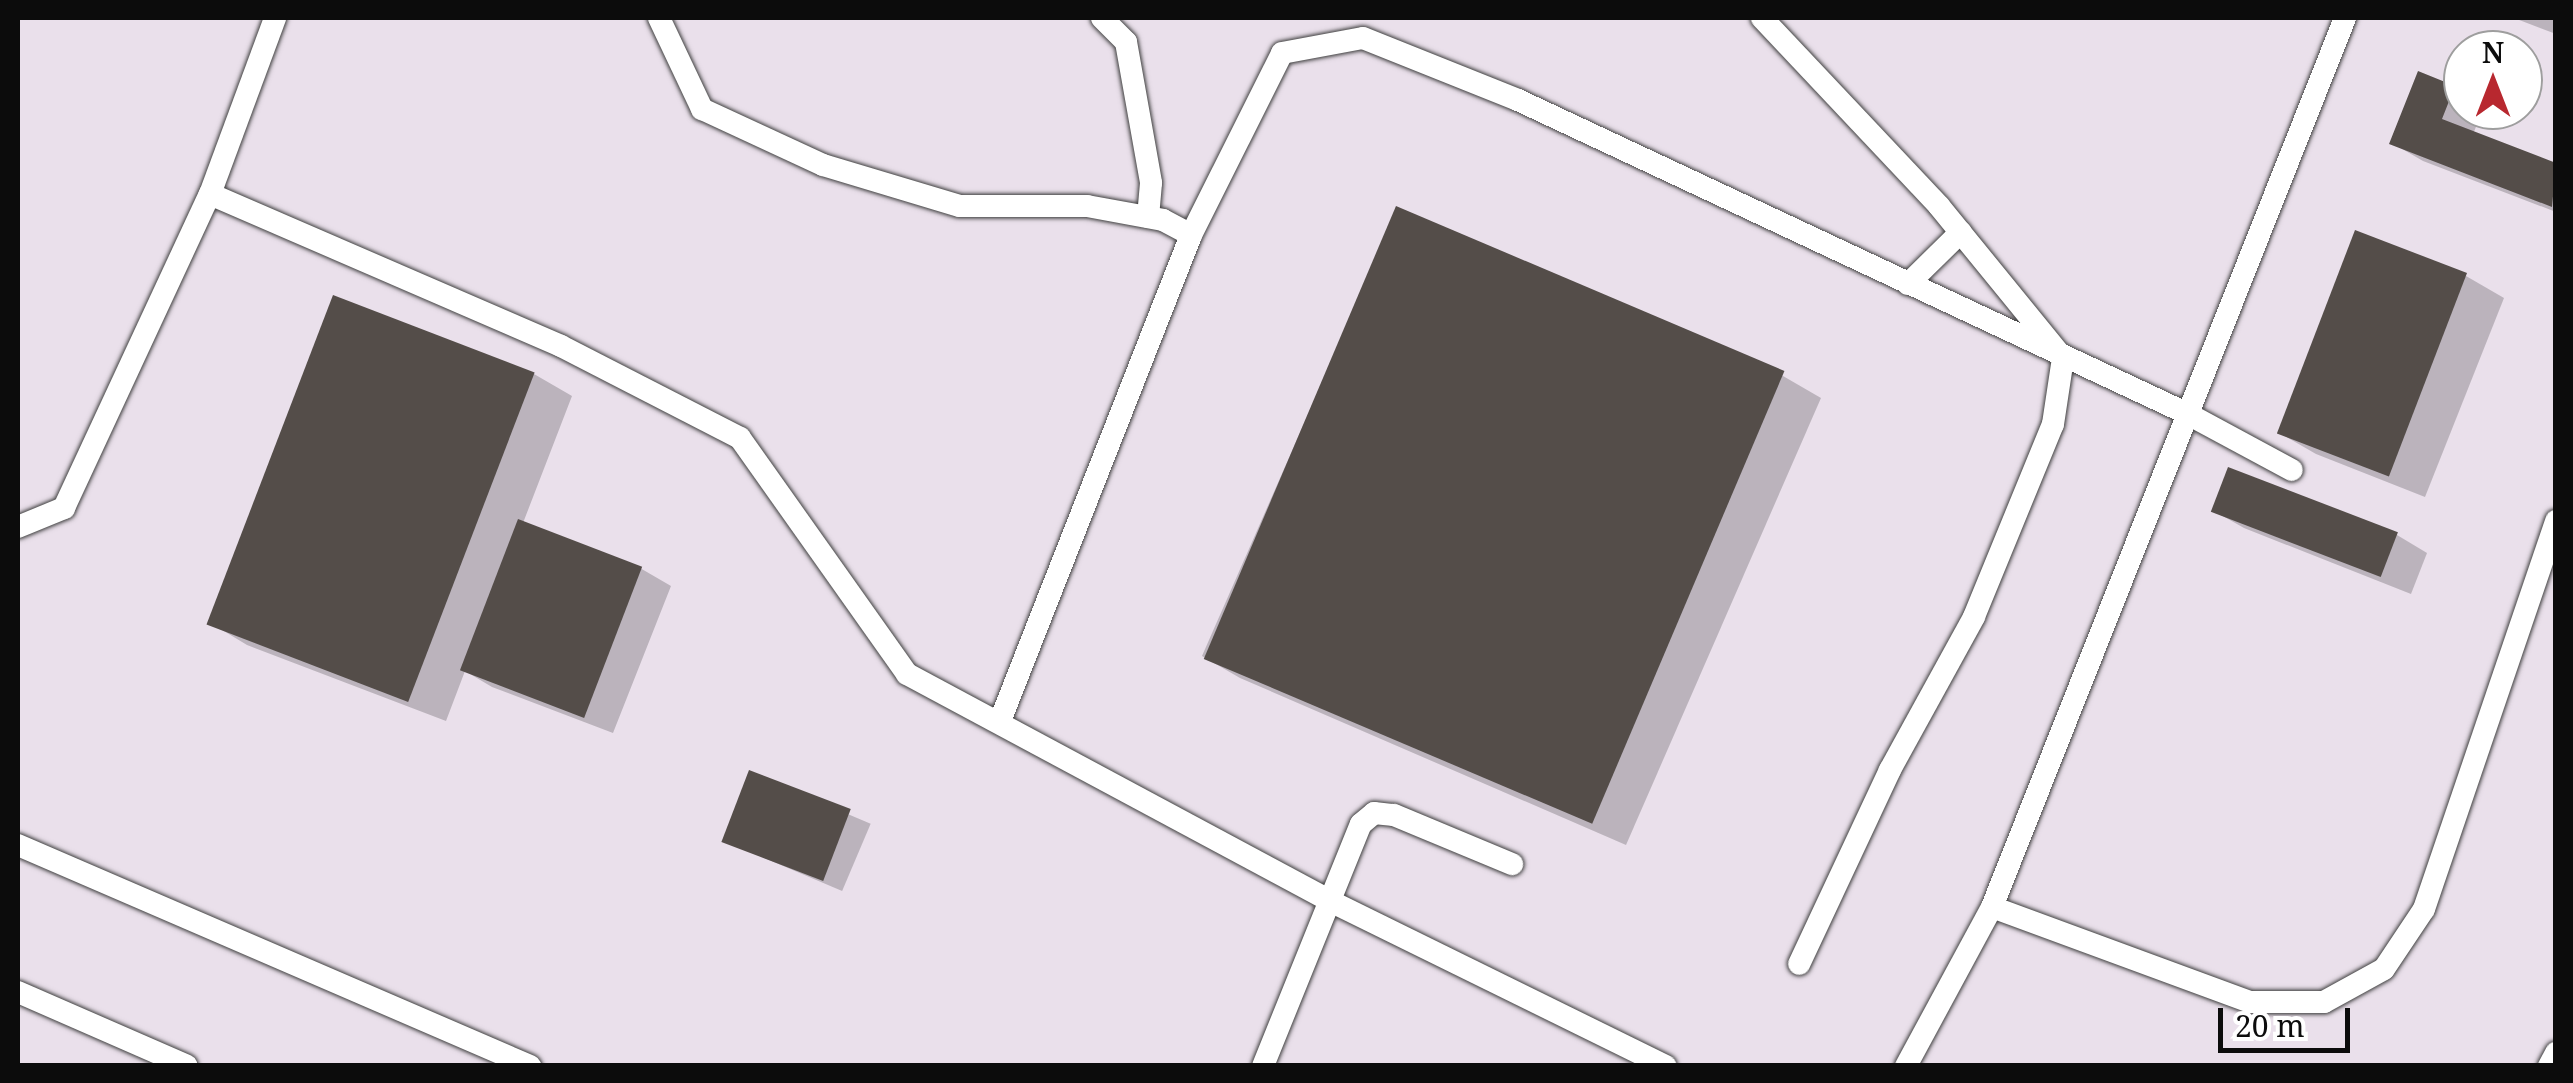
<!DOCTYPE html>
<html>
<head>
<meta charset="utf-8">
<style>
  body { margin:0 }
  #map { position:relative; width:2573px; height:1083px; overflow:hidden; background:#fffbec; font-family:"Noto Serif",serif }
  div>[style] { position:absolute }
  [style*='--x'] { left:calc(var(--x)*1px); top:calc(var(--y)*1px); width:calc(var(--w)*1px); rotate:calc(var(--a)*1deg) }
  .industrial>* { inset:0; background:#eae0eb }
  .shadow>* { inset:0; background:#0003; transform-origin:0 0 }
  .building>* { inset:0; background:#544d49; transform-origin:0 0 }
  .roads { filter:drop-shadow(0 0 2px #3f3f3f) drop-shadow(0 0 2px #3f3f3f) }
  .lane>* { height:22px; margin:-11px; padding:0 11px; transform-origin:11px; border-radius:11px; background:#fff }
  span { translate:-50% -50%; white-space:nowrap; text-align:center; line-height:1.15; -webkit-text-stroke:10px #fff; paint-order:stroke }
  .frame { position:absolute; inset:0; border:20px solid #0c0c0c; pointer-events:none }
  .north { position:absolute; left:2443px; top:30px; width:100px; height:100px; box-sizing:border-box; background:#fff; border:2px solid #9e9e9e; border-radius:50%; rotate:0deg; font-size:28px; font-weight:700; line-height:40px; text-align:center; color:#0c0c0c }
  .north::after { content:''; display:block; margin:auto; width:35px; height:45px; background:#b8282f; clip-path:polygon(50% 0,100% 100%,50% 72%,0 100%) }
  .scale { position:absolute; left:2218px; top:1008px; width:132px; height:45px; box-sizing:border-box; border:5px solid #0c0c0c; border-top:0; padding-left:12px; font-size:30px; line-height:35px; white-space:nowrap; color:#0c0c0c; -webkit-text-stroke:8px #fff; paint-order:stroke }
</style>
</head>
<body>
<div id="map">
  <div class="industrial">
    <div style="clip-path:polygon(evenodd,18px 18px,2555px 18px,2555px 1065px,18px 1065px,18px 18px,2463px 50px,2523px 50px,2523px 110px,2463px 110px,2463px 50px)"></div>
  </div>
  <div class="shadow">
    <div style="clip-path:polygon(2514px 18px,2556px 18px,2556px 34px)"></div>
    <div style="clip-path:polygon(2454px 88px,2463px 93px,2463px 110px,2483px 110px,2473px 134px,2556px 166px,2556px 212px,2423px 161px,2392px 143px)"></div>
    <div style="clip-path:polygon(1398px 209px,1783px 376px,1821px 398px,1626px 845px,1240px 678px,1202px 656px)"></div>
    <div style="clip-path:polygon(2466px 276px,2504px 298px,2425px 497px,2316px 454px,2278px 432px)"></div>
    <div style="clip-path:polygon(534px 374px,572px 396px,523px 523px,640px 568px,671px 586px,613px 733px,492px 687px,465px 671px,446px 721px,247px 645px,209px 622px)"></div>
    <div style="clip-path:polygon(2214px 511px,2397px 535px,2427px 553px,2411px 594px,2244px 528px)"></div>
    <div style="left:751px;top:773px;width:130px;height:73px;rotate:23deg"></div>
  </div>
  <div class="building">
    <div style="clip-path:polygon(2418px 71px,2455px 86px,2442px 119px,2556px 163px,2552px 207px,2389px 144px)"></div>
    <div style="left:1396px;top:206px;width:422px;height:492px;rotate:23deg"></div>
    <div style="left:2355px;top:230px;width:120px;height:218px;rotate:21deg"></div>
    <div style="left:333px;top:295px;width:216px;height:353px;rotate:21deg"></div>
    <div style="left:2228px;top:467px;width:182px;height:48px;rotate:21deg"></div>
    <div style="left:518px;top:519px;width:133px;height:162px;rotate:21deg"></div>
    <div style="left:749px;top:770px;width:109px;height:77px;rotate:21deg"></div>
  </div>
  <div class="roads">
    <div class="lane">
      <div style="--x:659;--y:18;--w:101;--a:64.7"></div>
      <div style="--x:702;--y:109;--w:133;--a:24.8"></div>
      <div style="--x:823;--y:165;--w:143;--a:16.7"></div>
      <div style="--x:960;--y:206;--w:127;--a:0"></div>
      <div style="--x:1087;--y:206;--w:77;--a:10.4"></div>
      <div style="--x:1163;--y:220;--w:32;--a:28"></div>
      <div style="--x:1102;--y:18;--w:34;--a:45"></div>
      <div style="--x:1126;--y:42;--w:143;--a:79.9"></div>
      <div style="--x:1151;--y:183;--w:34;--a:95"></div>
      <div style="--x:1762;--y:18;--w:258;--a:46.7"></div>
      <div style="--x:1939;--y:206;--w:196;--a:50.8"></div>
      <div style="--x:2063;--y:358;--w:67;--a:98.6"></div>
      <div style="--x:2053;--y:424;--w:209;--a:112.3"></div>
      <div style="--x:1974;--y:617;--w:175;--a:118.8"></div>
      <div style="--x:1890;--y:770;--w:214;--a:115.1"></div>
      <div style="--x:210;--y:194;--w:382;--a:23.4"></div>
      <div style="--x:561;--y:346;--w:201;--a:27.2"></div>
      <div style="--x:740;--y:438;--w:289;--a:54.7"></div>
      <div style="--x:907;--y:674;--w:480;--a:28.2"></div>
      <div style="--x:1330;--y:901;--w:374;--a:26.2"></div>
      <div style="--x:1908;--y:284;--w:74;--a:-44.5"></div>
      <div style="--x:18;--y:527;--w:50;--a:-22.4"></div>
      <div style="--x:64;--y:508;--w:346;--a:-65.1"></div>
      <div style="--x:210;--y:194;--w:188;--a:-69.7"></div>
      <div style="--x:1000;--y:721;--w:522;--a:-68.54"></div>
      <div style="--x:1191;--y:235;--w:203;--a:-63.4"></div>
      <div style="--x:1282;--y:53;--w:82;--a:-10.5"></div>
      <div style="--x:1363;--y:38;--w:167;--a:21.8"></div>
      <div style="--x:1518;--y:100;--w:738;--a:25.11"></div>
      <div style="--x:2186;--y:413;--w:120;--a:28.3"></div>
      <div style="--x:18;--y:845;--w:558;--a:23.35"></div>
      <div style="--x:1992;--y:907;--w:275;--a:20.2"></div>
      <div style="--x:2250;--y:1002;--w:74;--a:0"></div>
      <div style="--x:2324;--y:1002;--w:68;--a:-28.8"></div>
      <div style="--x:2384;--y:969;--w:72;--a:-56.3"></div>
      <div style="--x:2424;--y:909;--w:410;--a:-71.2"></div>
      <div style="--x:18;--y:992;--w:184;--a:23.6"></div>
      <div style="--x:1263;--y:1066;--w:261;--a:-68"></div>
      <div style="--x:1361;--y:824;--w:17;--a:-40"></div>
      <div style="--x:1374;--y:813;--w:20;--a:6"></div>
      <div style="--x:1394;--y:815;--w:128;--a:22.6"></div>
      <div style="--x:1906;--y:1066;--w:181;--a:-61.6"></div>
      <div style="--x:1992;--y:907;--w:957;--a:-68.34"></div>
      <div style="--x:2549;--y:1066;--w:15;--a:-62"></div>
    </div>
  </div>
  <div class="frame"></div>
  <div class="north">N</div>
  <div class="scale">20 m</div>
</div>
</body>
</html>
